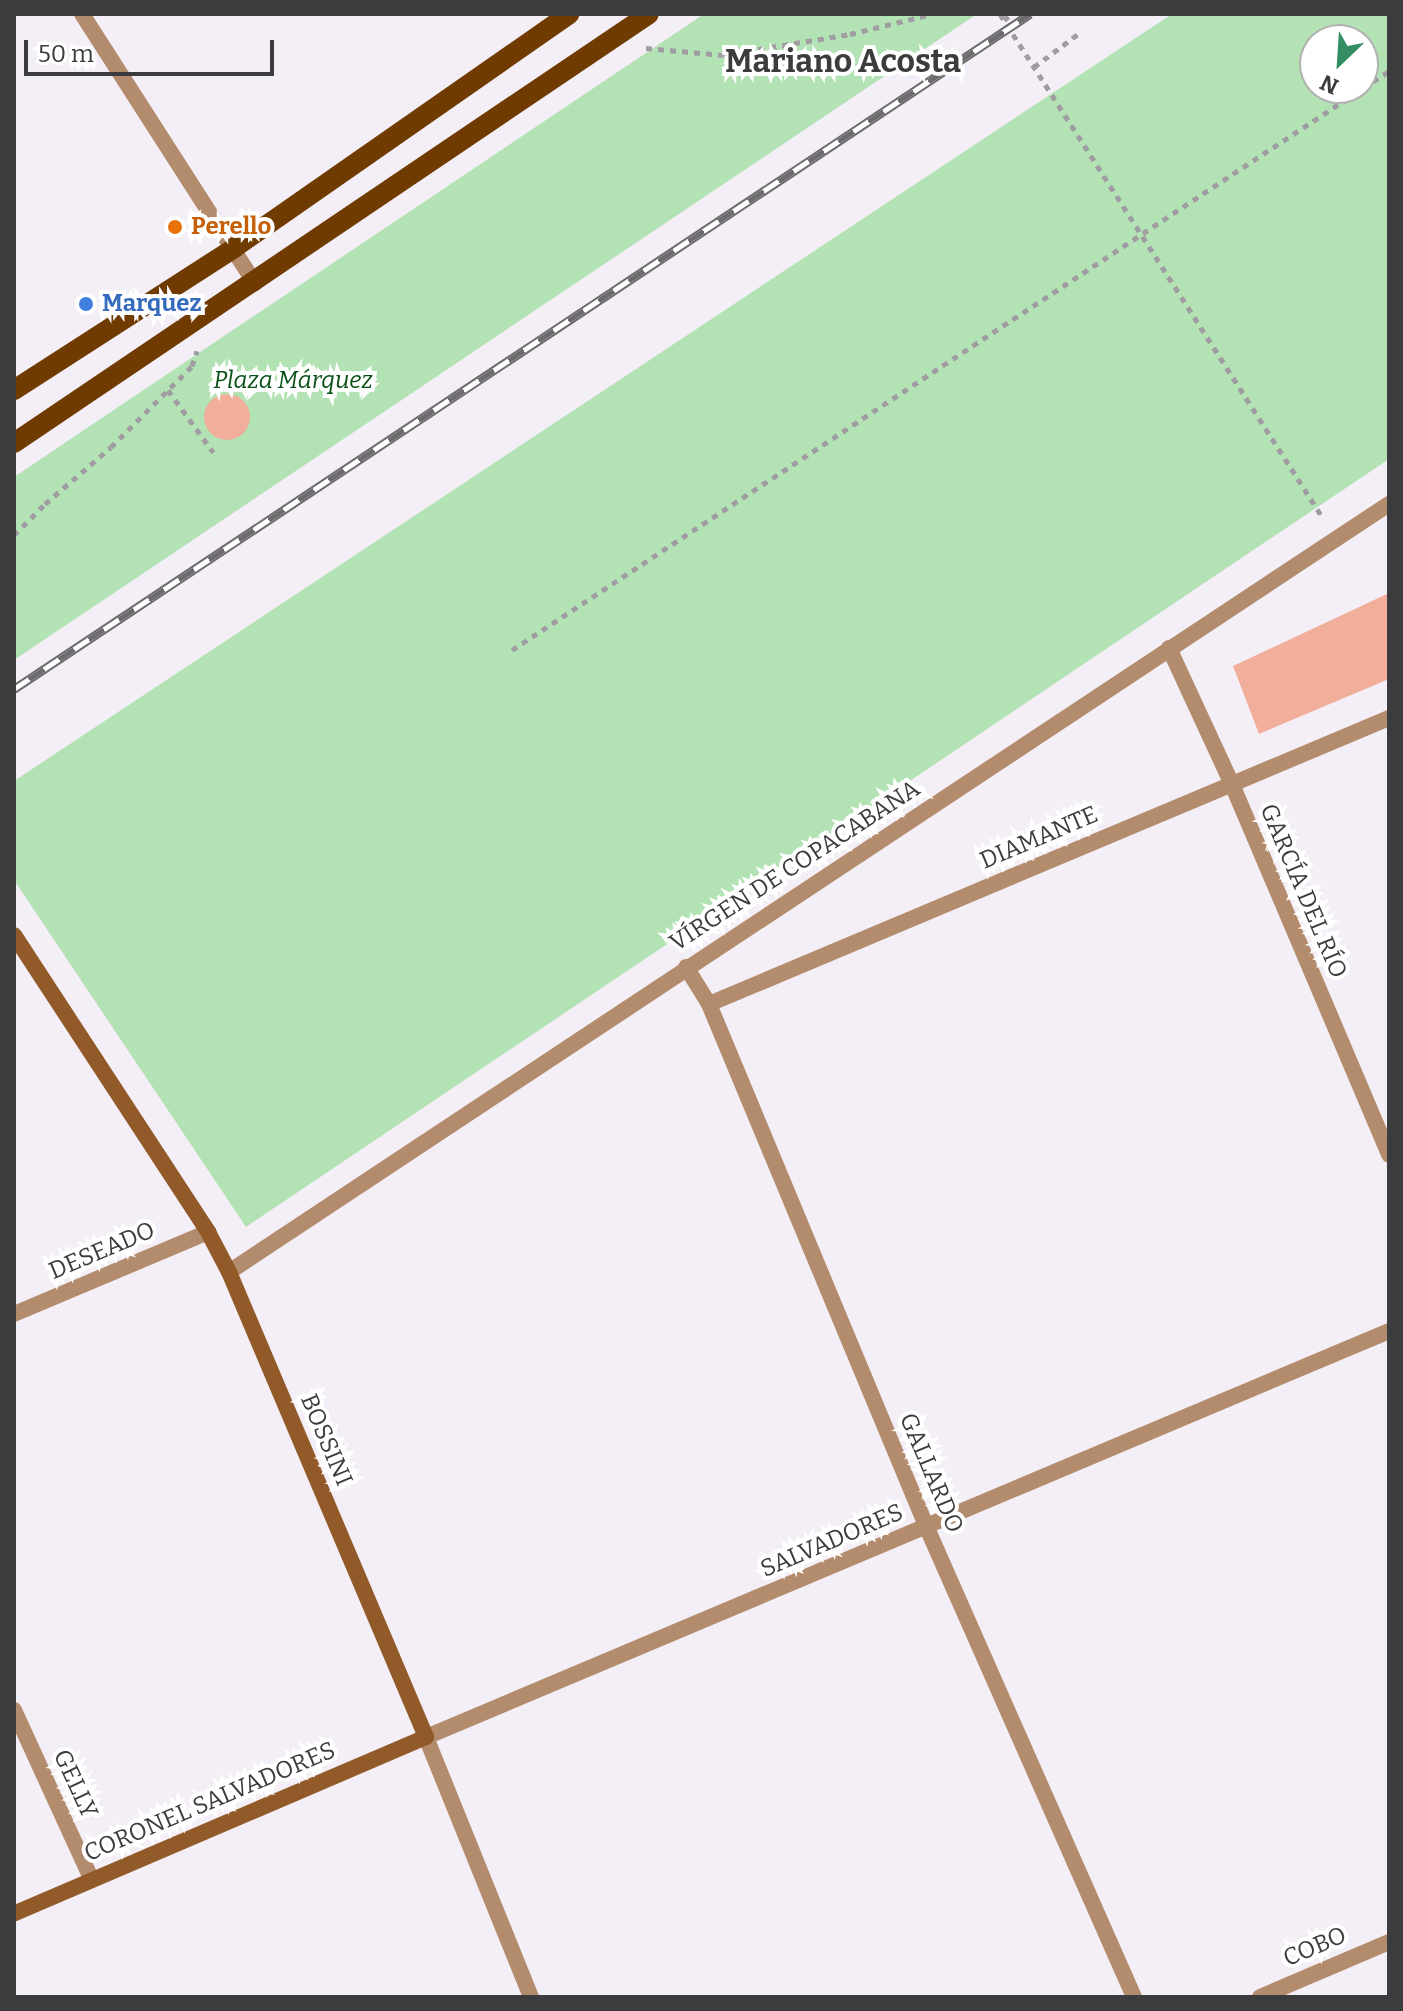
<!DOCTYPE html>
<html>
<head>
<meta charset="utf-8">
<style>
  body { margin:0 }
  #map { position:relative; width:1403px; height:2011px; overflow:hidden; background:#f4eff6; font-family:Bitter,serif }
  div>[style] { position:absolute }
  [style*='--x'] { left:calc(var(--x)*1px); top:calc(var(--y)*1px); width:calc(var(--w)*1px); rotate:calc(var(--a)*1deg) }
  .green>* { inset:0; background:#b3e2b4 }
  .building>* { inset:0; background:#f1af9b }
  .round { border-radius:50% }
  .path>* { height:5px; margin-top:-2.5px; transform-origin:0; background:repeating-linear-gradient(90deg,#a09da2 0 6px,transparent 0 12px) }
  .minor>* { height:16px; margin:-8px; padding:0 8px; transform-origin:8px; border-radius:8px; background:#b38c6d }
  .secondary>* { height:16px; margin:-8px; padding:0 8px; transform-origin:8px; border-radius:8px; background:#915a28 }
  .primary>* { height:20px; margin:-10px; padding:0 10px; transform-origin:10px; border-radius:10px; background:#703b00 }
  .rail>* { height:9px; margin-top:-4.5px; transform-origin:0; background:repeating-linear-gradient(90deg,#fff 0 18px,#6d6b6e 0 36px); box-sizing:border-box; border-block:2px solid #6d6b6e }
  .dots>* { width:22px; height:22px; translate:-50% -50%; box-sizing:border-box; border:4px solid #fff; border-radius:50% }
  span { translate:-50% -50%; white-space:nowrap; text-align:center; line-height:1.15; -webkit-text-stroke:8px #fff; paint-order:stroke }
  .food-label { font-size:24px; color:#c56008; font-weight:700 }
  .left { translate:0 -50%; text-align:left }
  .shop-label { font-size:24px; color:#366cbe; font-weight:700 }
  .park-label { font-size:24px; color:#085116; font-style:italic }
  .street-label { font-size:24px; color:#3c3b3d }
  .district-label { font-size:32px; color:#3c3b3d; font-weight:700 }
  .frame { position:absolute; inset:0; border:16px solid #3c3b3d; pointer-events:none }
  .north { position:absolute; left:1299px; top:24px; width:80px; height:80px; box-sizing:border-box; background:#fff; border:2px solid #b1b1b1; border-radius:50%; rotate:205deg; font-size:22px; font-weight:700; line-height:32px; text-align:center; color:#3c3b3d }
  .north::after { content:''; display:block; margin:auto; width:28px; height:36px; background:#328d63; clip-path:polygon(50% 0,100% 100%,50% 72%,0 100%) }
  .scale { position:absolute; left:24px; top:40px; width:250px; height:36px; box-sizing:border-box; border:4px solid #3c3b3d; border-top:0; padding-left:10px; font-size:24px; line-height:28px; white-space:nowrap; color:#3c3b3d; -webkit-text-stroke:6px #fff; paint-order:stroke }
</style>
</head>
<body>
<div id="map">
  <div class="green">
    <div style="clip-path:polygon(704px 14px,977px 14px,14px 660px,14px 477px)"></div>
    <div style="clip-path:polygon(evenodd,1172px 14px,1389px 14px,1389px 459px,246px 1227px,14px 880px,14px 781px,1172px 14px,1315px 40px,1363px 40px,1363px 88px,1315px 88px,1315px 40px)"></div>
  </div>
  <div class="building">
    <div class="round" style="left:204px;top:394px;width:46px;height:46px"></div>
    <div style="clip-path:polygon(1389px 593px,1389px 679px,1259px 734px,1233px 666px)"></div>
  </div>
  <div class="path">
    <div style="--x:1000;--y:14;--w:599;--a:57.35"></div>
    <div style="--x:1004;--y:20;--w:9;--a:-41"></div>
    <div style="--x:646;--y:48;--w:77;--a:5.2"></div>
    <div style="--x:723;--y:55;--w:129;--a:-9.4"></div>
    <div style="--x:850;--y:34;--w:84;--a:-13.7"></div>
    <div style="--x:1034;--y:67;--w:55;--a:-36.9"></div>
    <div style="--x:1363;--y:88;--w:31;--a:-33"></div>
    <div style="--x:168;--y:390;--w:77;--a:54"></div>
    <div style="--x:14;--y:535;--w:44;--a:-45"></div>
    <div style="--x:45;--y:504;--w:87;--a:-40.8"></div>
    <div style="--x:111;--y:447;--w:115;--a:-45"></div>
    <div style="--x:192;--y:366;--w:16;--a:-72"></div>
    <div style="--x:512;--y:650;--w:1020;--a:-33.44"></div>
  </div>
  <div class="minor">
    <div style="--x:82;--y:14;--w:320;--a:57.3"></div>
    <div style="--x:1169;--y:648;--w:148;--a:65.2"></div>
    <div style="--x:1231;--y:782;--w:405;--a:67"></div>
    <div style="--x:686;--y:967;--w:44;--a:58.1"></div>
    <div style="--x:709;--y:1004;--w:568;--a:67.41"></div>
    <div style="--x:927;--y:1528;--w:513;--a:66.19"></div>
    <div style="--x:709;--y:1004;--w:738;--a:-22.81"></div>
    <div style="--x:229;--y:1272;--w:1391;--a:-33.51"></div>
    <div style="--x:14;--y:1314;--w:211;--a:-22.9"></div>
    <div style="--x:14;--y:1710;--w:185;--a:65.4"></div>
    <div style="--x:531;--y:1997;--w:280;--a:-112"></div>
    <div style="--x:426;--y:1737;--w:1045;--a:-22.86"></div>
    <div style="--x:1260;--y:1997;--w:140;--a:-23.1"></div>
  </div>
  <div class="secondary">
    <div style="--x:14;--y:935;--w:355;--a:56.8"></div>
    <div style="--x:208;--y:1232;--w:45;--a:62.3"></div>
    <div style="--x:229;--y:1272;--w:505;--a:67.04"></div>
    <div style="--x:426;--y:1737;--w:448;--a:156.8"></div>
  </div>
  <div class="primary">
    <div style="--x:14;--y:390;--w:262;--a:-32.8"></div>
    <div style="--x:234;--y:248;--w:409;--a:-34.9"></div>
    <div style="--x:14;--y:443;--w:766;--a:-34.04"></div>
  </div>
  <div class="rail">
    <div style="--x:14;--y:689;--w:1220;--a:-33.6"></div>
  </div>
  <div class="dots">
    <div style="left:175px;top:227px;background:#e8710a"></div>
    <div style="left:86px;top:304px;background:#3f7fe0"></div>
  </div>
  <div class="food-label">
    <span class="left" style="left:191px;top:227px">Perello</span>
  </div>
  <div class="shop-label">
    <span class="left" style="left:102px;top:304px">Marquez</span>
  </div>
  <div class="park-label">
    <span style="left:293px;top:381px">Plaza Márquez</span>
  </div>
  <div class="street-label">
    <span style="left:1039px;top:838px;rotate:-23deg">DIAMANTE</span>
    <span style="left:795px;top:866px;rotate:-33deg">VÍRGEN DE COPACABANA</span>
    <span style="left:1303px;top:891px;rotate:67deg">GARCÍA DEL RÍO</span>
    <span style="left:102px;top:1251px;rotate:-23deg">DESEADO</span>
    <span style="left:326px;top:1440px;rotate:67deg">BOSSINI</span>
    <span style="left:931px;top:1473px;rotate:67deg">GALLARDO</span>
    <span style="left:832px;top:1541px;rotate:-23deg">SALVADORES</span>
    <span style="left:75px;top:1784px;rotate:65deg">GELLY</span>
    <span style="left:210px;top:1802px;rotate:-23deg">CORONEL SALVADORES</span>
    <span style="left:1315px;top:1947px;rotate:-23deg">COBO</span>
  </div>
  <div class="district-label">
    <span style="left:843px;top:61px">Mariano Acosta</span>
  </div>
  <div class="frame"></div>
  <div class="north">N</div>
  <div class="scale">50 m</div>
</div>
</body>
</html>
